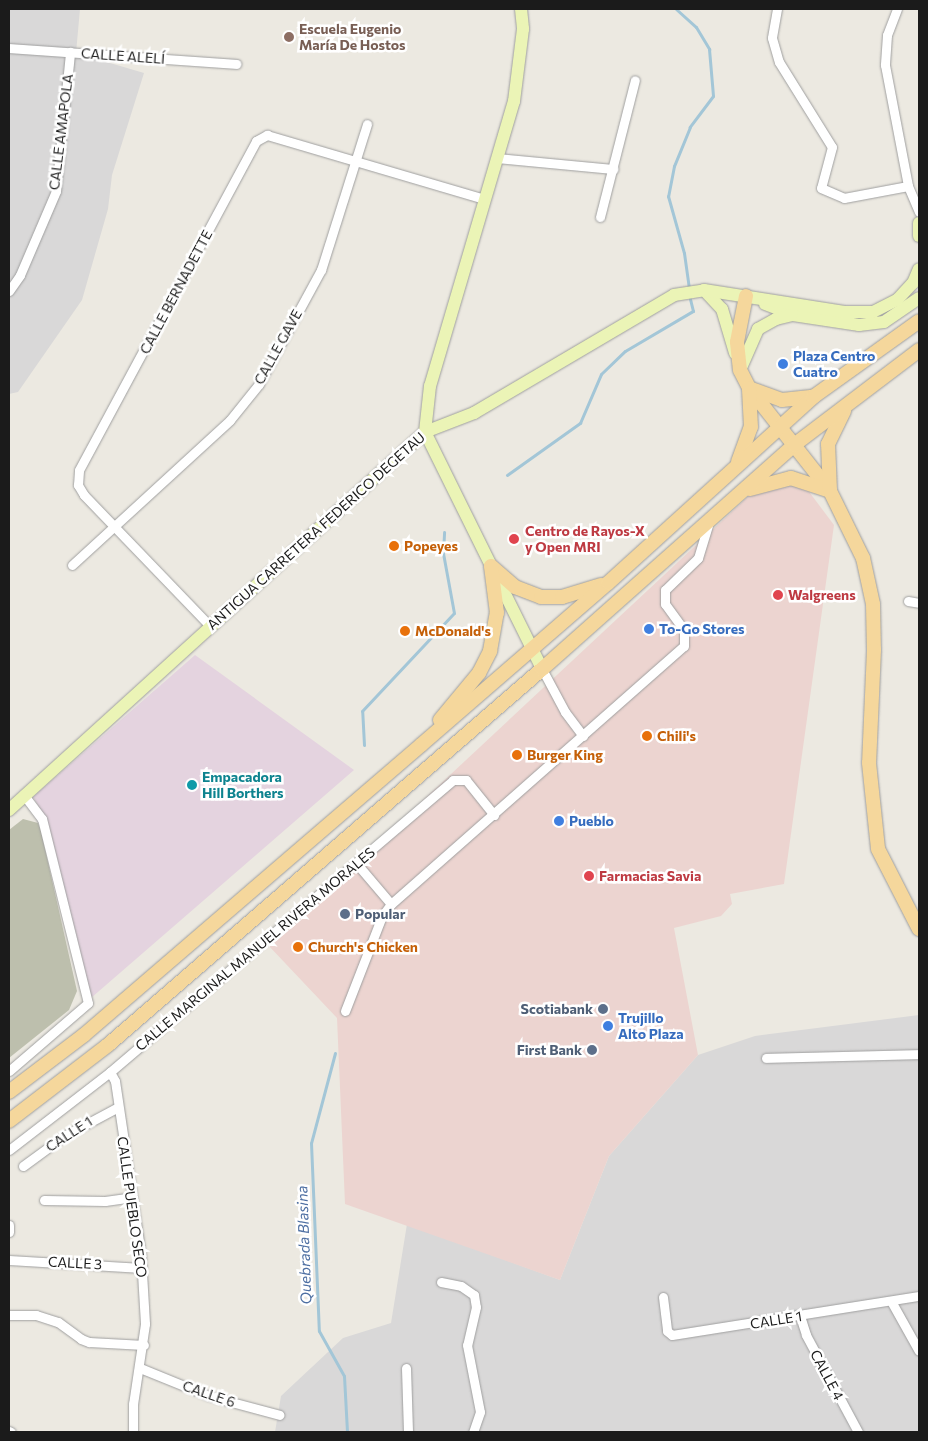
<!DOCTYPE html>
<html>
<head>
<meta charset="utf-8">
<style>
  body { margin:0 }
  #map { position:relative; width:928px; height:1441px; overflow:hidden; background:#ece9e1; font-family:Commissioner,sans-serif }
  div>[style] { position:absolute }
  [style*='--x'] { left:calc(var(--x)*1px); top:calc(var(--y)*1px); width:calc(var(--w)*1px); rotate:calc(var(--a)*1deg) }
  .residential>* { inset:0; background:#d9d8d8 }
  .commercial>* { inset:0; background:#ecd4d0 }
  .industrial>* { inset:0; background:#e4d3df }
  .construction>* { inset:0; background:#bdbfad }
  .stream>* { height:3px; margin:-1.5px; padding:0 1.5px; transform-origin:1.5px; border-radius:1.5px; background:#a3c6d7 }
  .roads { filter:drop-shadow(0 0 1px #9f9f9f) drop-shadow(0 0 1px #9f9f9f) }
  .street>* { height:9px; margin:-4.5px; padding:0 4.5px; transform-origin:4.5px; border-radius:4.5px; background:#fff }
  .secondary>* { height:12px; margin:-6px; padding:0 6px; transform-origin:6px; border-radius:6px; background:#ebf4b6 }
  .primary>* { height:14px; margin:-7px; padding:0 7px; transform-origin:7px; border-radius:7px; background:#f5d79c }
  .dots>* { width:14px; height:14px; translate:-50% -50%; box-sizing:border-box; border:2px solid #fff; border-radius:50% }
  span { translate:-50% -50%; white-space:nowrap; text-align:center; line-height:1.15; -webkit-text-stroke:5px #fff; paint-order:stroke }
  .education-label { font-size:14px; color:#785e54; font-weight:700 }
  .left { translate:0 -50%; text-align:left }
  .street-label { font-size:14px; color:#1b1b1b }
  .shop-label { font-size:14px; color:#366cbe; font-weight:700 }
  .health-label { font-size:14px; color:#be3a42; font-weight:700 }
  .food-label { font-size:14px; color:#c56008; font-weight:700 }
  .culture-label { font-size:14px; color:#0d838f; font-weight:700 }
  .service-label { font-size:14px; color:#4e5e75; font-weight:700 }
  .right { translate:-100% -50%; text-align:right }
  .water-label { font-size:15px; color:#4f70a3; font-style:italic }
  .frame { position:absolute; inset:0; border:10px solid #1b1b1b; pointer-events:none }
</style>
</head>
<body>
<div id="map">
  <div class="residential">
    <div style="clip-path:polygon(9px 9px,80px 9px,76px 53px,144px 73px,112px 175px,108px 209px,82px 300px,18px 392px,9px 394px)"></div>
    <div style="clip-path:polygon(919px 1015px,919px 1432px,275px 1432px,281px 1396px,343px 1338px,391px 1323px,407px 1224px,560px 1280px,609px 1156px,698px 1055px,755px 1036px)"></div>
  </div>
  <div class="commercial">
    <div style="clip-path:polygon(782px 484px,807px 489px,834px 525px,784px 884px,730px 894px,732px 904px,721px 916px,674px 928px,698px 1055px,609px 1156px,560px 1280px,345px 1204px,337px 1018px,268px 945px,754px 491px)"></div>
  </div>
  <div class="industrial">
    <div style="clip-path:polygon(195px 655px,354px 770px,91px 998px,45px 817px,33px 797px)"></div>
  </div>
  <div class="construction">
    <div style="clip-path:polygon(23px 819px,38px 823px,41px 831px,77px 991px,69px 1010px,9px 1058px,9px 830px)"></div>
  </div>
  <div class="stream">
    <div style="--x:676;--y:9;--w:27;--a:42"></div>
    <div style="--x:696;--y:27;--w:26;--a:59"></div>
    <div style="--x:709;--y:49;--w:47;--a:85.1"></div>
    <div style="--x:713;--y:96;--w:39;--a:127"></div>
    <div style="--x:690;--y:127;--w:42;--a:112.3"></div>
    <div style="--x:674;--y:166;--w:31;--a:101"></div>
    <div style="--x:668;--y:196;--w:59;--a:74.3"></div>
    <div style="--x:684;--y:253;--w:35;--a:82"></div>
    <div style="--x:507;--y:475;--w:90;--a:-35.5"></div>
    <div style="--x:580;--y:423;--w:53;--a:-66.8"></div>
    <div style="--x:601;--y:374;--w:33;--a:-44"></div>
    <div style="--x:625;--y:351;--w:79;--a:-30.5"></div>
    <div style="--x:693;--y:311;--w:16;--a:-104"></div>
    <div style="--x:364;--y:745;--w:34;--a:-93"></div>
    <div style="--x:362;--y:711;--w:134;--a:-46.8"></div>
    <div style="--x:454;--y:613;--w:61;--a:-100.4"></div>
    <div style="--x:443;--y:553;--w:21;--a:-87"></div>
    <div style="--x:335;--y:1053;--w:93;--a:104.9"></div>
    <div style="--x:311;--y:1143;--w:188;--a:87.6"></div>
    <div style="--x:319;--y:1331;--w:51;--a:60.9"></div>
    <div style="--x:344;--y:1376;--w:56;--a:86.9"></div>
  </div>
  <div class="roads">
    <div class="street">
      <div style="--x:777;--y:9;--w:29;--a:100"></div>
      <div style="--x:772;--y:38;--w:25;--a:74"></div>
      <div style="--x:779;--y:62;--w:100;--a:58.1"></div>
      <div style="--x:832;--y:147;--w:42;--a:105"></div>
      <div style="--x:821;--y:188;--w:25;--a:23"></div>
      <div style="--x:844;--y:198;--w:65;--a:-10.6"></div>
      <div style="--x:897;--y:9;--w:28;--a:111"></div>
      <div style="--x:887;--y:35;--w:30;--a:94"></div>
      <div style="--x:885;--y:65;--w:123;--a:79.2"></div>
      <div style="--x:908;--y:186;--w:28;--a:67"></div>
      <div style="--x:9;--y:48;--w:228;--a:4"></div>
      <div style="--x:496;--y:158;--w:118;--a:5.4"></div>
      <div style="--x:600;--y:217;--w:141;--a:-75.7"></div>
      <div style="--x:9;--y:291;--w:19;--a:-55"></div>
      <div style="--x:20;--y:275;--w:91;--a:-66.8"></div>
      <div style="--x:56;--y:191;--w:140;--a:-84.2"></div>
      <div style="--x:72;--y:565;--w:214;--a:-42.5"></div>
      <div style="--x:230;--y:420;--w:46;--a:-51.1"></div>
      <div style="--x:259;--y:384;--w:130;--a:-61.5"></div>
      <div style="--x:321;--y:270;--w:153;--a:-72.5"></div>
      <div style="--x:908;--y:601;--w:11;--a:10"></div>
      <div style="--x:210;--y:626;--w:182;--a:-133.9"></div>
      <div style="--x:84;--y:495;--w:12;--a:-121"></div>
      <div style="--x:78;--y:485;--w:15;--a:-86"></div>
      <div style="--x:79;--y:470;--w:374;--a:-61.7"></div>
      <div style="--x:256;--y:141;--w:13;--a:-29"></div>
      <div style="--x:267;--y:135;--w:226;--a:16.4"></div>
      <div style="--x:542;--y:669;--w:49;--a:61.9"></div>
      <div style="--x:565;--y:712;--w:30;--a:53"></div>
      <div style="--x:357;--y:864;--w:52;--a:49.6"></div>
      <div style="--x:345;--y:1011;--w:102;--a:-68.7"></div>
      <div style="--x:382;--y:916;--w:15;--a:-53"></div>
      <div style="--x:391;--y:904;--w:390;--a:-41.4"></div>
      <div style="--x:684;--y:646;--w:16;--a:-90"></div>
      <div style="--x:684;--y:630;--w:32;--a:-126"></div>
      <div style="--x:665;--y:604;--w:14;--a:-90"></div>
      <div style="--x:665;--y:590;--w:46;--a:-44.1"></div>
      <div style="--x:698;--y:558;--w:38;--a:-73"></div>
      <div style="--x:766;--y:1058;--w:153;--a:-1.5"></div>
      <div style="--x:9;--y:1071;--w:104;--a:-40.7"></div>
      <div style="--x:88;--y:1003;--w:190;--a:-104"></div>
      <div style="--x:42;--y:819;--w:31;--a:-127"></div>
      <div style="--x:110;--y:1072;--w:10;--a:61"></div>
      <div style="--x:115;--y:1081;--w:177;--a:81.5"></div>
      <div style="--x:141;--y:1256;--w:68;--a:86.6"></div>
      <div style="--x:145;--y:1324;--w:81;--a:98.5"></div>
      <div style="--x:133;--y:1404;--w:28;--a:90"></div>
      <div style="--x:9;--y:1150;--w:128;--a:-37.7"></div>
      <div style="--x:110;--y:1072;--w:450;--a:-40.4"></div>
      <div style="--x:453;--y:780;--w:13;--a:0"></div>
      <div style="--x:466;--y:780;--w:45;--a:51.3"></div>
      <div style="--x:23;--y:1166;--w:51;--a:-36.2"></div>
      <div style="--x:64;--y:1136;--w:61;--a:-28.2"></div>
      <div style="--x:44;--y:1200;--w:61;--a:0.9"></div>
      <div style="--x:105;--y:1201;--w:27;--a:-8"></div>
      <div style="--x:9;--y:1232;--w:7;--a:-90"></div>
      <div style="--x:9;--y:1260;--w:133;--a:3.4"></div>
      <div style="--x:441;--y:1282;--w:20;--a:11"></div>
      <div style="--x:461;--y:1286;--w:16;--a:35"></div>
      <div style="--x:474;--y:1295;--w:12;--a:81"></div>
      <div style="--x:476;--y:1307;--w:39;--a:103"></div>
      <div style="--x:467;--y:1345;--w:68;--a:79"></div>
      <div style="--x:480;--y:1412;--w:21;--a:109"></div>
      <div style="--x:663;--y:1297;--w:34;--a:83"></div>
      <div style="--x:667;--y:1331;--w:6;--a:39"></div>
      <div style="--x:672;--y:1335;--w:250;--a:-9"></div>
      <div style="--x:891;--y:1301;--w:57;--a:60.8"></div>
      <div style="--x:9;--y:1315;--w:27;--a:0"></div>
      <div style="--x:36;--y:1315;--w:23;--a:18"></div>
      <div style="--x:58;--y:1322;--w:29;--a:36"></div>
      <div style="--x:81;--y:1339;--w:9;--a:21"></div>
      <div style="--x:89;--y:1342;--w:55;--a:3.1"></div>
      <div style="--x:800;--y:1316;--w:20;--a:72"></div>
      <div style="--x:806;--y:1335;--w:110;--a:61.8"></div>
      <div style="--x:140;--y:1368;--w:74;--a:22.1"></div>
      <div style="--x:209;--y:1396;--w:73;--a:15"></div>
      <div style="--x:406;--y:1368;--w:64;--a:88.2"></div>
      <div style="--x:9;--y:1431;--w:2;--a:27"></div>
    </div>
    <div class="secondary">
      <div style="--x:521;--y:9;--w:20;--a:84"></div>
      <div style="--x:523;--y:29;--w:73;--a:97.1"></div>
      <div style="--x:514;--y:101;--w:297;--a:106.4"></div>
      <div style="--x:430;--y:386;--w:46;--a:96.2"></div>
      <div style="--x:425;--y:432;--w:264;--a:63.7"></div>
      <div style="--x:919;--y:223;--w:13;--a:90"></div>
      <div style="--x:704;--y:290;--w:26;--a:47"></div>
      <div style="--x:722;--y:309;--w:46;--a:73.5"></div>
      <div style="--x:765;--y:304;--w:30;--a:21"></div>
      <div style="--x:793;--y:315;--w:67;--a:8.6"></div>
      <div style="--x:859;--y:325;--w:25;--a:-7"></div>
      <div style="--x:884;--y:322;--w:42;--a:-34.4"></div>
      <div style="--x:740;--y:370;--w:45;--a:-66.3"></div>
      <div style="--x:758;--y:329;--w:21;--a:-29"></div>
      <div style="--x:776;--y:319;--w:16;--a:-14"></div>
      <div style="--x:9;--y:810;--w:562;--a:-42.26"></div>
      <div style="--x:425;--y:432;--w:53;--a:-21.2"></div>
      <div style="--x:474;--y:413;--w:232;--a:-30.5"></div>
      <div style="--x:674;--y:295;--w:30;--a:-9"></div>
      <div style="--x:704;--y:290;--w:142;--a:8.9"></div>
      <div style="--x:844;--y:312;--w:29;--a:0"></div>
      <div style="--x:873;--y:312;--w:27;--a:-27"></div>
      <div style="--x:897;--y:300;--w:23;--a:-47"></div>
      <div style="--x:913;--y:283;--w:15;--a:-67"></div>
    </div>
    <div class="primary">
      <div style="--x:746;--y:296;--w:47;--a:101.1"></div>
      <div style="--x:737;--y:342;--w:28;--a:84"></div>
      <div style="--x:740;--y:370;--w:20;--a:63"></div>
      <div style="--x:749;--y:388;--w:131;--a:51.8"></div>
      <div style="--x:830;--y:491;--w:75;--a:63.8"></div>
      <div style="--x:863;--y:558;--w:47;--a:77.7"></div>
      <div style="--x:873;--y:604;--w:46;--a:88.8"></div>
      <div style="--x:874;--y:650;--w:113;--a:92.5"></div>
      <div style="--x:869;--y:763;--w:86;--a:84"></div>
      <div style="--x:878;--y:849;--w:90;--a:62.9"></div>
      <div style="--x:749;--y:388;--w:35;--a:20"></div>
      <div style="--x:782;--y:400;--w:31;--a:-6"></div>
      <div style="--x:738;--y:462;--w:37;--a:-70"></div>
      <div style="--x:751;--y:427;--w:39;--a:-93"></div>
      <div style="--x:750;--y:489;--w:42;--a:-15"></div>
      <div style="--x:791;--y:478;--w:41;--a:18.4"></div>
      <div style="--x:830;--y:491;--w:47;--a:-92.4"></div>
      <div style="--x:828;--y:444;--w:37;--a:-64"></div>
      <div style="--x:491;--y:566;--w:32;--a:41"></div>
      <div style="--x:515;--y:587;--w:28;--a:21"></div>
      <div style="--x:541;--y:597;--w:21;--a:0"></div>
      <div style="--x:562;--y:597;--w:41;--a:-17.1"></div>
      <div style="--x:440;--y:720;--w:61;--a:-50.3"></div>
      <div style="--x:479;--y:673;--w:25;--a:-63"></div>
      <div style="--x:490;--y:651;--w:39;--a:-80"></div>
      <div style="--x:497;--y:613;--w:47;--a:-97.3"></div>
      <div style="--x:9;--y:1092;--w:94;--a:-37.2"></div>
      <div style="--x:84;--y:1035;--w:445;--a:-40.7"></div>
      <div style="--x:421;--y:745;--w:247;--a:-40.9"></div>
      <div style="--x:608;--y:583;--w:277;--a:-42.2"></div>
      <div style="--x:813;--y:397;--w:130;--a:-35.6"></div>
      <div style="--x:9;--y:1121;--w:125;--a:-37.5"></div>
      <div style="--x:108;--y:1045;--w:574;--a:-40.9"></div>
      <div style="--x:542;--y:669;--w:337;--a:-41.6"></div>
      <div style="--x:794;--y:445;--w:157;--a:-37.2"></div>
    </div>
  </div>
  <div class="dots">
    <div style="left:289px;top:37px;background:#8d6e63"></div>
    <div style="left:783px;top:364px;background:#3f7fe0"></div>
    <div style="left:514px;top:539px;background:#e0444e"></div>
    <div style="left:394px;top:546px;background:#e8710a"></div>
    <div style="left:778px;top:595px;background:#e0444e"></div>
    <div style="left:649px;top:629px;background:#3f7fe0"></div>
    <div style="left:405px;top:631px;background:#e8710a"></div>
    <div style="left:647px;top:736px;background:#e8710a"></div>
    <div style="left:517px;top:755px;background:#e8710a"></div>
    <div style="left:192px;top:785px;background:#0f9aa8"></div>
    <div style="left:559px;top:821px;background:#3f7fe0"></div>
    <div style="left:589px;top:876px;background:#e0444e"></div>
    <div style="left:345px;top:914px;background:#5c6f8a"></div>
    <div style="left:298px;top:947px;background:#e8710a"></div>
    <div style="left:603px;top:1009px;background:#5c6f8a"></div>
    <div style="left:608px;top:1026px;background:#3f7fe0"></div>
    <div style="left:592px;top:1050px;background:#5c6f8a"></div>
  </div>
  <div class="education-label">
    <span class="left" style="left:299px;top:37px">Escuela Eugenio<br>María De Hostos</span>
  </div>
  <div class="street-label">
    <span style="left:123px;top:56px;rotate:4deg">CALLE ALELÍ</span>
    <span style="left:61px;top:132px;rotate:-83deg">CALLE AMAPOLA</span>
    <span style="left:176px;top:292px;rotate:-62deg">CALLE BERNADETTE</span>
    <span style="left:278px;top:347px;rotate:-61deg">CALLE GAVE</span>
    <span style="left:316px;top:531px;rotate:-42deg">ANTIGUA CARRETERA FEDERICO DEGETAU</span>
    <span style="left:255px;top:949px;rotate:-40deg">CALLE MARGINAL MANUEL RIVERA MORALES</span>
    <span style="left:69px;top:1134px;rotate:-33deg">CALLE 1</span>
    <span style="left:132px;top:1207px;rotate:82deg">CALLE PUEBLO SECO</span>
    <span style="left:75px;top:1263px;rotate:3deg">CALLE 3</span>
    <span style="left:776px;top:1320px;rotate:-9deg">CALLE 1</span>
    <span style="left:827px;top:1375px;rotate:62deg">CALLE 4</span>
    <span style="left:209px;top:1394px;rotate:19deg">CALLE 6</span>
  </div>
  <div class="shop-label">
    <span class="left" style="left:793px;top:364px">Plaza Centro<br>Cuatro</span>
    <span class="left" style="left:659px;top:629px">To-Go Stores</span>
    <span class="left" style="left:569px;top:821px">Pueblo</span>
    <span class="left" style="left:618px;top:1026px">Trujillo<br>Alto Plaza</span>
  </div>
  <div class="health-label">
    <span class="left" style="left:525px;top:539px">Centro de Rayos-X<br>y Open MRI</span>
    <span class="left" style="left:788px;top:595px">Walgreens</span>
    <span class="left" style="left:599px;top:876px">Farmacias Savia</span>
  </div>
  <div class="food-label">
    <span class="left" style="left:404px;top:546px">Popeyes</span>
    <span class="left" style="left:415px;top:631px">McDonald's</span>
    <span class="left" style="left:657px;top:736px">Chili's</span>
    <span class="left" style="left:527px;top:755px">Burger King</span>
    <span class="left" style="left:308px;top:947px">Church's Chicken</span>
  </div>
  <div class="culture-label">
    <span class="left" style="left:202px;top:785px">Empacadora<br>Hill Borthers</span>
  </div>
  <div class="service-label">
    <span class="left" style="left:355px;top:914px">Popular</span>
    <span class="right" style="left:593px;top:1009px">Scotiabank</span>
    <span class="right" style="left:582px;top:1050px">First Bank</span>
  </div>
  <div class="water-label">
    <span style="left:304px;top:1245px;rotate:-92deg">Quebrada Blasina</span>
  </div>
  <div class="frame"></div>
</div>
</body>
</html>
